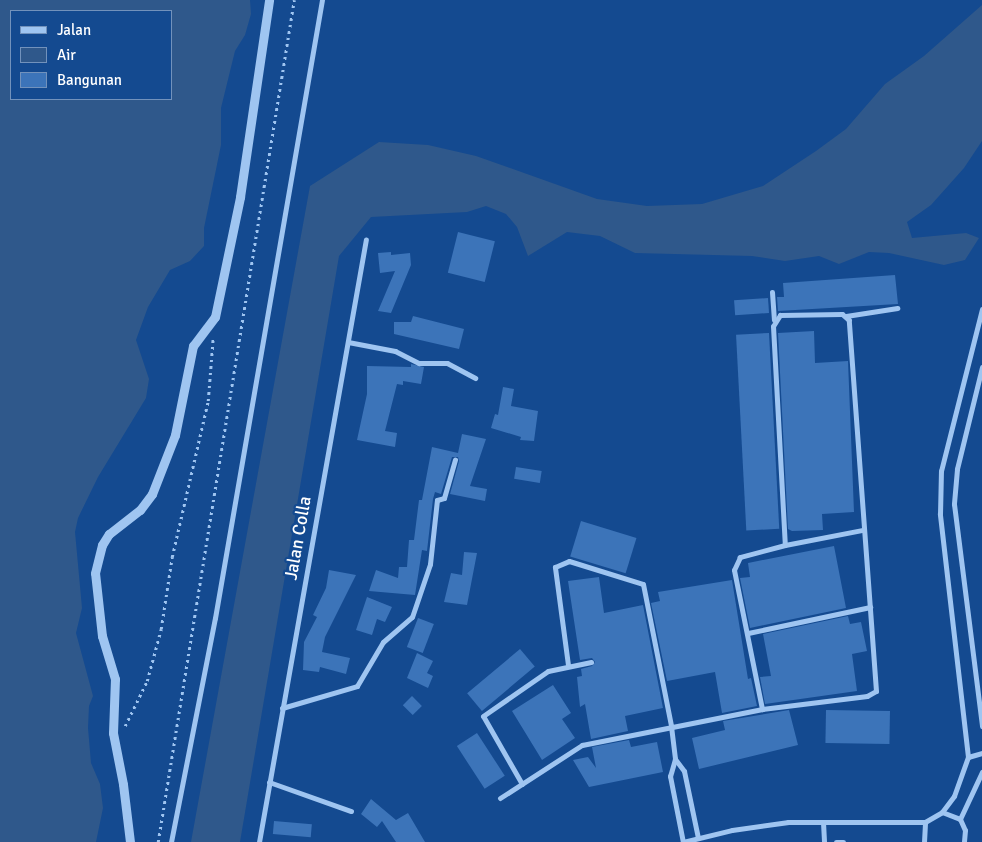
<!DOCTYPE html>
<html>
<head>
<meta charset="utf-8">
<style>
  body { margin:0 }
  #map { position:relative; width:982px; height:842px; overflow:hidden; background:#144a90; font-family:Signika,sans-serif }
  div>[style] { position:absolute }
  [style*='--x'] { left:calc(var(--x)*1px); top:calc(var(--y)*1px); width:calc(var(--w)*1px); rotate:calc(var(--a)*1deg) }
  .water>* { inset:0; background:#2f588b }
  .building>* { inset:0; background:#3c74b9; transform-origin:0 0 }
  .path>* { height:2.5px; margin-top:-1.25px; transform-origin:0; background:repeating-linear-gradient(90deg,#9fc5f1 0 2.5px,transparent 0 6.5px) }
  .minor>* { height:5px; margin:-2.5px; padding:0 2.5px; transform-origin:2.5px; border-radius:2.5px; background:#9fc5f1 }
  .tertiary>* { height:9px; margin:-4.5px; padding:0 4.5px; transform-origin:4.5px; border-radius:4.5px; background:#9fc5f1 }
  span { translate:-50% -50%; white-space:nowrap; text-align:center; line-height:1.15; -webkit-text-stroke:4.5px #144a90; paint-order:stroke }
  .street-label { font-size:18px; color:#fff }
  .legend { position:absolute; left:10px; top:10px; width:162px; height:90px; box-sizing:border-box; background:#144a90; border:1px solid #7292bc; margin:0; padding:6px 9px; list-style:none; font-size:15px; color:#fff }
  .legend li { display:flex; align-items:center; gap:10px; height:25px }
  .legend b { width:25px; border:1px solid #7292bc }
</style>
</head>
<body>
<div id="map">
  <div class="water">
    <div style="clip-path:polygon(evenodd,0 0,250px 0,251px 14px,245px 35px,235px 51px,221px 108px,221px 145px,204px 228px,204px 246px,190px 261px,170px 270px,148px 307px,136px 340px,149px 379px,146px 398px,98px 477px,78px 518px,75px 532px,82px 608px,76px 633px,93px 696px,89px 706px,88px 728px,91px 763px,100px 784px,103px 808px,96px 842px,0 842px,0 0,171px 11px,171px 99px,11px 99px,11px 11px,171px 11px)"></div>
    <div style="clip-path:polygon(982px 5px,982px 141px,964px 168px,931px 205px,907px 222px,912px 238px,966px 233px,979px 238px,965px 260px,944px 265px,889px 253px,869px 252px,839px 264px,819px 256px,785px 261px,752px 256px,635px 253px,600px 236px,567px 232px,528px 256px,517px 227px,506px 214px,486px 206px,467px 212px,371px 217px,339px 256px,240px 842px,191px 842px,310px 186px,379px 142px,428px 145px,476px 156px,597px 199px,647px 206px,702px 204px,763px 186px,816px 151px,846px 129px,885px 84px,924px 56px)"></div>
  </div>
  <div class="building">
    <div style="left:458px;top:232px;width:38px;height:42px;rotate:14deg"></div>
    <div style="clip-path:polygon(391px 252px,391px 255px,410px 253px,411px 265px,391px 313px,378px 311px,395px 271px,380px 273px,378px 253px)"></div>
    <div style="clip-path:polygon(895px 275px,898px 304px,778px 311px,777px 297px,784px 297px,783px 283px)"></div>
    <div style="left:768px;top:298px;width:15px;height:34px;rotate:86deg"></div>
    <div style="clip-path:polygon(413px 316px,464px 329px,459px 349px,394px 334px,394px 322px,411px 322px)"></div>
    <div style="clip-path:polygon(814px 331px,815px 363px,848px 361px,854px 512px,822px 514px,823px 530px,792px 531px,788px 529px,778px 333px)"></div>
    <div style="left:769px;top:333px;width:196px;height:33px;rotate:87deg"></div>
    <div style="clip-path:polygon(411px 364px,424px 367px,421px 384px,403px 381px,403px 385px,397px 384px,385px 431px,397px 433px,395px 447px,357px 440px,367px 394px,367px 366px,411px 367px)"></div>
    <div style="clip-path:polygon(503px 387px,514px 389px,511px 406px,538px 411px,534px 441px,520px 440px,521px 437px,491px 428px,495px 414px,498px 415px)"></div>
    <div style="clip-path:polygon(462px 434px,486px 439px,470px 486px,487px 489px,485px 501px,450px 494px,459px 461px,458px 457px,452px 457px,441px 494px,435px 492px,433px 499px,427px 551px,422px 550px,415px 595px,369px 591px,376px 570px,398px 578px,399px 567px,407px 567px,409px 540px,414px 540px,419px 500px,422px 500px,432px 447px,458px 453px)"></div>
    <div style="left:516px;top:467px;width:26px;height:12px;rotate:9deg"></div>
    <div style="left:581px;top:521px;width:58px;height:37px;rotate:17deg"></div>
    <div style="clip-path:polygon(834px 546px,846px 608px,750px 628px,740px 578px,750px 577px,748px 563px)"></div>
    <div style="clip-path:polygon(464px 552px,477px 553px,467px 605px,444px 602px,451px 573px,462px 575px)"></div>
    <div style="clip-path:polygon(329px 570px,356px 575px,325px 637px,322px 652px,350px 658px,346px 674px,320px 667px,319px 672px,303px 670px,304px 642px,317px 617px,313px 615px,326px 588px)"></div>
    <div style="clip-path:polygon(599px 577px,604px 613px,643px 605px,663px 708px,625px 716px,628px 731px,591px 739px,585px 704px,580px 707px,577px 677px,582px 676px,581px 669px,592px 666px,595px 662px,592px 658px,580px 660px,568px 581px)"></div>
    <div style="clip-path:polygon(732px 580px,748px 679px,751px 678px,757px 706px,722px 713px,715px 672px,667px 681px,651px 603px,660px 601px,658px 592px)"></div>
    <div style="clip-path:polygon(367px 597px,392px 607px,385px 622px,377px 619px,372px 635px,356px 630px)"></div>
    <div style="clip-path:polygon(848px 616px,850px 624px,861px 622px,867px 651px,852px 654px,857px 691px,765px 704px,760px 677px,771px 676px,763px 634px)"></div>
    <div style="left:418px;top:618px;width:17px;height:31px;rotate:21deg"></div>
    <div style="left:520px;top:649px;width:23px;height:69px;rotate:50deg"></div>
    <div style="clip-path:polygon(417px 653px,433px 661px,427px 673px,433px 676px,428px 688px,407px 678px)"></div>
    <div style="clip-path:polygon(553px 685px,571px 713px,562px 719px,575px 738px,542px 760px,512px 711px)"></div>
    <div style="left:412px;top:696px;width:14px;height:13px;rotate:45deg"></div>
    <div style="clip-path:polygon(789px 710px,798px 745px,699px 769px,692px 738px,725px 730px,723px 721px)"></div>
    <div style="left:826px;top:710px;width:64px;height:33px;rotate:1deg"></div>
    <div style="left:477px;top:733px;width:51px;height:24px;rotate:57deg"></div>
    <div style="clip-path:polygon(629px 740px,631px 747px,657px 742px,663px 772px,589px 787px,573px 760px,588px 757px,596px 768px,592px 747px)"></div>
    <div style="clip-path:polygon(371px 799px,396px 820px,408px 813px,425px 842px,396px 842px,382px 821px,377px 827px,361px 814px)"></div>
    <div style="left:274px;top:821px;width:38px;height:13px;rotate:5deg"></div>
  </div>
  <div class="path">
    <div style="--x:125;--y:726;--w:50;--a:-63.9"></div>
    <div style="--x:147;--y:681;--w:54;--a:-74.9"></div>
    <div style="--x:161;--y:629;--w:73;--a:-81.3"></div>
    <div style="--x:172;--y:557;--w:160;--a:-77"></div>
    <div style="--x:208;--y:401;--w:63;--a:-85.5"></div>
    <div style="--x:158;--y:842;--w:853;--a:-80.82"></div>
  </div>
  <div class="minor">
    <div style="--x:772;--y:292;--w:28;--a:86"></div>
    <div style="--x:846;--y:316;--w:52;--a:-8.9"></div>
    <div style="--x:348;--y:342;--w:48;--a:10.8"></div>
    <div style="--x:395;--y:351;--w:27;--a:27"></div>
    <div style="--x:419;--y:363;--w:28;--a:0"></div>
    <div style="--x:447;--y:363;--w:32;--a:28"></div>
    <div style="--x:982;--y:367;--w:105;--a:103.8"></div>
    <div style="--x:957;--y:469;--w:35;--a:95"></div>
    <div style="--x:954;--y:504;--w:224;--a:82.8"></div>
    <div style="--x:785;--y:545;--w:78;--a:-11"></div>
    <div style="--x:748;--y:633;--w:125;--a:-12"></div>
    <div style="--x:568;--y:665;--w:99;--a:-97.6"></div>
    <div style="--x:555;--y:567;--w:15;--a:-23"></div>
    <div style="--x:569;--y:561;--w:77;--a:17.3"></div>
    <div style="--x:643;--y:584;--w:145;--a:78.8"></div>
    <div style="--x:671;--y:726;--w:33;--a:83"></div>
    <div style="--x:675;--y:759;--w:18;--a:106"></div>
    <div style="--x:670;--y:776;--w:67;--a:78.9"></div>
    <div style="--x:683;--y:842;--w:50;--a:-13.8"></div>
    <div style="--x:732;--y:830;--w:57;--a:-8.1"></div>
    <div style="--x:788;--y:822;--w:137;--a:0"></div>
    <div style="--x:282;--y:708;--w:78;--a:-16.3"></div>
    <div style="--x:357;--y:686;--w:51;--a:-59.4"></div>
    <div style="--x:383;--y:642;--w:38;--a:-41"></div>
    <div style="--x:412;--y:617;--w:56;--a:-71.2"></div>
    <div style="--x:430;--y:564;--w:64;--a:-83.8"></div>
    <div style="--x:437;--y:500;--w:7;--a:-16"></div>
    <div style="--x:444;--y:498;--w:40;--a:-74"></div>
    <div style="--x:968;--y:757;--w:15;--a:-16"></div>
    <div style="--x:675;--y:759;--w:15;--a:53"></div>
    <div style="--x:684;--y:771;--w:68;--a:78.2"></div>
    <div style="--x:269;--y:782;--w:87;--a:19.5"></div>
    <div style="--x:522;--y:784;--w:78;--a:-119.8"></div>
    <div style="--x:483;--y:716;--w:79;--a:-34.7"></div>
    <div style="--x:548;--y:671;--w:44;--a:-11.8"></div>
    <div style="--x:500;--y:798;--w:98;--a:-32.9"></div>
    <div style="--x:582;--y:745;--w:184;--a:-11.3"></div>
    <div style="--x:762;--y:709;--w:106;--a:-7.1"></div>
    <div style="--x:867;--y:696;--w:10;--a:-29"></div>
    <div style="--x:876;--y:691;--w:372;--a:-94.2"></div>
    <div style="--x:849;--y:320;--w:9;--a:-139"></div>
    <div style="--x:842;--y:314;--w:62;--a:179.1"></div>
    <div style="--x:780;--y:315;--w:13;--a:122"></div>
    <div style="--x:773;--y:326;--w:219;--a:86.9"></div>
    <div style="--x:785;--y:545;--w:47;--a:165.1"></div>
    <div style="--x:740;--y:557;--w:14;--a:115"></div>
    <div style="--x:734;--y:570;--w:142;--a:78.6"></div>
    <div style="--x:942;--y:812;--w:20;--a:-53"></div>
    <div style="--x:954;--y:796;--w:41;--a:-70.3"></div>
    <div style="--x:968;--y:757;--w:245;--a:-96.6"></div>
    <div style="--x:940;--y:514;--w:43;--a:-88.7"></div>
    <div style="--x:941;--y:471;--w:167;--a:-75.8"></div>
    <div style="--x:960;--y:819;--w:52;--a:-64.9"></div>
    <div style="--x:823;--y:822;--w:20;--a:87"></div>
    <div style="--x:171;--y:842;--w:228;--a:-78.9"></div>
    <div style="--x:215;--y:618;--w:627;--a:-80.18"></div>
    <div style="--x:259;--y:842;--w:612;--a:-79.94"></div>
    <div style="--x:836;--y:842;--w:7;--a:0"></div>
    <div style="--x:924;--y:842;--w:20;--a:-87"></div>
    <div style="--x:925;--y:822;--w:20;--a:-30"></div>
    <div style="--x:942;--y:812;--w:19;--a:21"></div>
    <div style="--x:960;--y:819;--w:12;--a:66"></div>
    <div style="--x:965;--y:830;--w:12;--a:95"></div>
  </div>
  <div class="tertiary">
    <div style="--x:130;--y:842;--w:58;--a:-96.9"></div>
    <div style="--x:123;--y:784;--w:52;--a:-101.1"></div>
    <div style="--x:113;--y:733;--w:54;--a:-87.9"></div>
    <div style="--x:115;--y:679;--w:45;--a:-106.8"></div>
    <div style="--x:102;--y:636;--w:63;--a:-96.3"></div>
    <div style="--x:95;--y:573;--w:29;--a:-76"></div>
    <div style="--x:102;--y:545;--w:13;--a:-58"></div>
    <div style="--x:109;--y:534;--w:39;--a:-38"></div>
    <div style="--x:140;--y:510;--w:20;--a:-53"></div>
    <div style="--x:152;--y:494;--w:63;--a:-68.7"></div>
    <div style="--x:175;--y:435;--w:91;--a:-78.6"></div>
    <div style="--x:193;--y:346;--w:36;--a:-53"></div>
    <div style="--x:215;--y:317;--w:123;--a:-78.2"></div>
    <div style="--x:240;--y:197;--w:199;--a:-81.6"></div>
  </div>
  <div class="street-label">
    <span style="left:298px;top:538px;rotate:-80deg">Jalan Colla</span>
  </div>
  <ul class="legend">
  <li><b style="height:6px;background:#9fc5f1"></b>Jalan</li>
  <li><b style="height:14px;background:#2f588b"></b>Air</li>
  <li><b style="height:14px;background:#3c74b9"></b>Bangunan</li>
  </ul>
</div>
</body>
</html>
